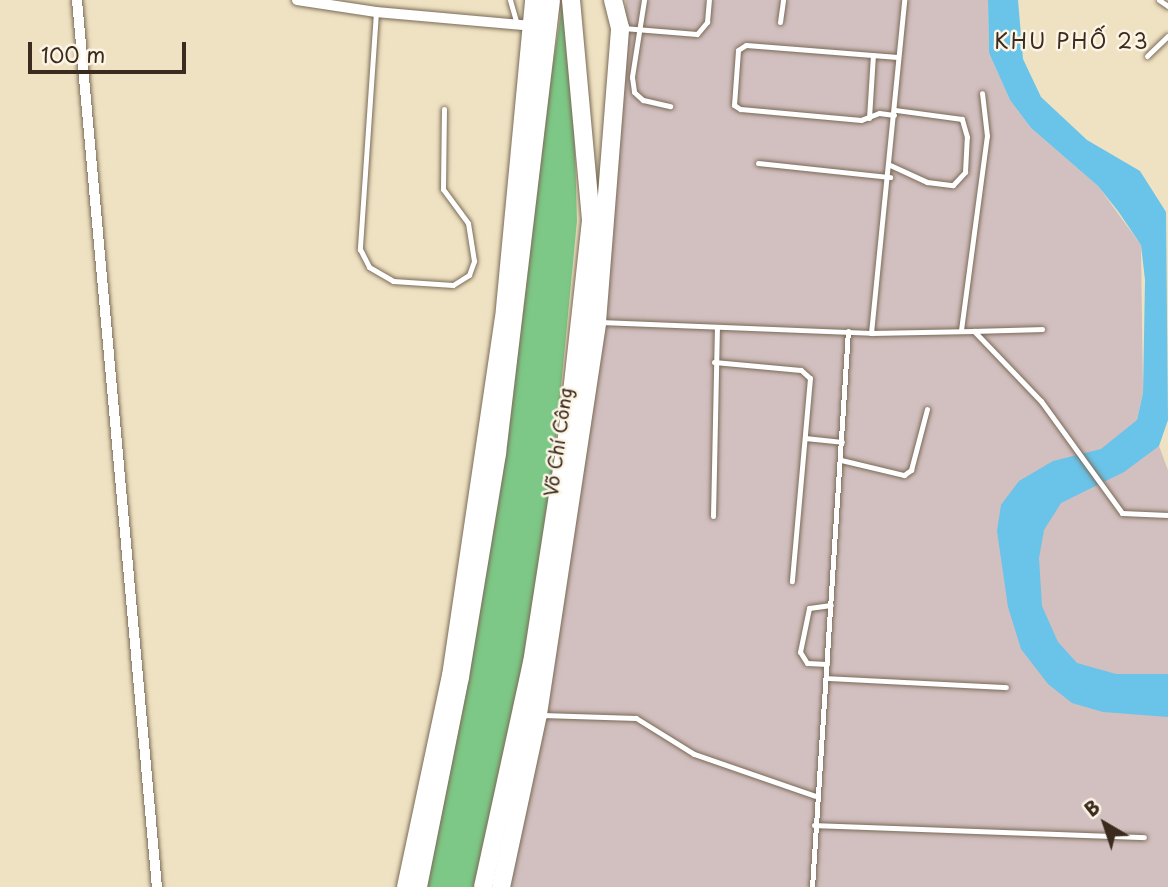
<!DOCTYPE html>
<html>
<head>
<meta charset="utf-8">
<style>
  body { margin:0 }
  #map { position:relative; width:1168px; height:887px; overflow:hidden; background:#efe2c2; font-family:"Playpen Sans",sans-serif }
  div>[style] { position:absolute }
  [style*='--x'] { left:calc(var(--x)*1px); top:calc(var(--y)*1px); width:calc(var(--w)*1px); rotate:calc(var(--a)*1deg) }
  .industrial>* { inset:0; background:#d2bfbf }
  .green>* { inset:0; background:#7dc886 }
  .water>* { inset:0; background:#6ac3e8 }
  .roads { filter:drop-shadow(0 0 2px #7a6a57) drop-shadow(0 0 2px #7a6a57) }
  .service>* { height:5px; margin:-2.5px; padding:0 2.5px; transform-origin:2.5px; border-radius:2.5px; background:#fff }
  .minor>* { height:10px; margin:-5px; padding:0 5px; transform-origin:5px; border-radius:5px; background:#fff }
  .primary>* { height:18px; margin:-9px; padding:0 9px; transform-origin:9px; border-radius:9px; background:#fff }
  .trunk>* { height:18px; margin:-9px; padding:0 9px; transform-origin:9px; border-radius:9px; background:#fff }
  span { translate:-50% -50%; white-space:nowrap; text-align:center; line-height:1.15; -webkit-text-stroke:5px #fcf5e5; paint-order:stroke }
  .street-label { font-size:19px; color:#3b2a1e }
  .neighbourhood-label { font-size:21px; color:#3b2a1e; letter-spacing:2px }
  .north { position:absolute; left:1070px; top:789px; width:70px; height:70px; -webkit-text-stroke:5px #fcf5e5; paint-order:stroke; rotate:321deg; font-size:19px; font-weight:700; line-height:28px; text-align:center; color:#3b2a1e }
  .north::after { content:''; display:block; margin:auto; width:24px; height:32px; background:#3b2a1e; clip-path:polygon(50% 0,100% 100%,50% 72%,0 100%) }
  .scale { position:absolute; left:28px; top:42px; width:158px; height:32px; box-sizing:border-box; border:4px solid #3b2a1e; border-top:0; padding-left:9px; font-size:21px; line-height:24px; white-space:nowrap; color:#3b2a1e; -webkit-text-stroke:5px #fcf5e5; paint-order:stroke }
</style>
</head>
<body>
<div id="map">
  <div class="industrial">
    <div style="clip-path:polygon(626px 0,988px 0,989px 53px,1010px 100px,1031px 128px,1098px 186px,1141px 245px,1143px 393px,1137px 420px,1159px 446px,1168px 470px,1168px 887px,510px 887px,608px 299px)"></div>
  </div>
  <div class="green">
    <div style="clip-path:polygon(563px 0,574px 115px,577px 221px,546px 543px,523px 685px,479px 887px,424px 887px)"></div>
  </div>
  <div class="water">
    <div style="clip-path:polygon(988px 0,1018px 0,1023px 59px,1041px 97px,1087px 140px,1140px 171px,1166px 212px,1168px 420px,1159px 446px,1124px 472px,1061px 503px,1044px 530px,1039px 558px,1042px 606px,1058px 642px,1077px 663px,1116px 674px,1168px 674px,1168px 717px,1103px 712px,1072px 703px,1048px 684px,1021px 649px,1008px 607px,997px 531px,1001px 505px,1019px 481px,1053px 461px,1101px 449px,1137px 420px,1143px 393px,1145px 280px,1141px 245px,1118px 211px,1098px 186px,1031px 128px,1010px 100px,989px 53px)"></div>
  </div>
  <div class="roads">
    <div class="service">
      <div style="--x:510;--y:0;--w:22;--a:74"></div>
      <div style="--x:644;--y:0;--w:78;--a:98.9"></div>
      <div style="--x:632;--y:77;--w:15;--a:82"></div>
      <div style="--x:634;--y:92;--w:12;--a:42"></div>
      <div style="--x:643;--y:100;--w:28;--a:13"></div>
      <div style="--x:1159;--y:0;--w:11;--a:34"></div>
      <div style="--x:376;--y:12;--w:238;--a:93.9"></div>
      <div style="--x:360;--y:249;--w:20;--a:63"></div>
      <div style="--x:369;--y:267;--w:28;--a:30"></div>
      <div style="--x:393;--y:281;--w:60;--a:3.8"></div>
      <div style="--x:453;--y:285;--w:19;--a:-32"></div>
      <div style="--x:469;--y:275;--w:15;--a:-70"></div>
      <div style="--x:474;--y:261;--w:38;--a:-99"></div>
      <div style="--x:468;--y:223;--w:42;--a:-126.3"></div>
      <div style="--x:443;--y:189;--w:80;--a:-89.3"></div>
      <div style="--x:780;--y:22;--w:22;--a:-82"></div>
      <div style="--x:623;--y:28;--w:74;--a:4.6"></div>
      <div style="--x:697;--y:34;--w:16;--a:-50"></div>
      <div style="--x:707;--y:22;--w:22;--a:-85"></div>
      <div style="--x:1147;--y:56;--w:29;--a:-44"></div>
      <div style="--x:894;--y:115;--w:15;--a:-172"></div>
      <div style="--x:879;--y:113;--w:19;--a:159"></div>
      <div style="--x:861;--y:120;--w:121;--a:-174.8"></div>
      <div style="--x:740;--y:109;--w:7;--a:-146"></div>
      <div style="--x:734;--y:105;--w:55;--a:-85.8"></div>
      <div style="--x:738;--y:50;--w:9;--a:-32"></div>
      <div style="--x:746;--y:45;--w:152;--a:4.5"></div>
      <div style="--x:869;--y:118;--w:63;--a:-86.4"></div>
      <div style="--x:758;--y:163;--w:133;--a:6.1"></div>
      <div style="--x:890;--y:165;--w:41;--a:24.7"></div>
      <div style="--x:927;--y:182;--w:26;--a:7"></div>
      <div style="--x:953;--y:185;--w:18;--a:-47"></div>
      <div style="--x:965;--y:172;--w:35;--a:-87"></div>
      <div style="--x:967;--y:137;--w:19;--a:-106"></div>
      <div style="--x:962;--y:119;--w:68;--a:-172.3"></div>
      <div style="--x:600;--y:322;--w:271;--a:2.3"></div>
      <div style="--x:871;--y:333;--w:103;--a:-1.1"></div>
      <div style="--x:974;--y:331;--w:97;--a:46.3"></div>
      <div style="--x:1041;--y:401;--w:138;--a:54.1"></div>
      <div style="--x:1122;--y:513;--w:46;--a:2.5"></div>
      <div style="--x:961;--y:330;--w:196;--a:-82.4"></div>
      <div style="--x:987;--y:136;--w:43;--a:-96.6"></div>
      <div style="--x:974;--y:331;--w:68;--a:-1.7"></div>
      <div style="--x:871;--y:333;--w:335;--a:-84.3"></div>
      <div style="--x:714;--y:362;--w:87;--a:5.3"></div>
      <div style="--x:801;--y:370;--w:12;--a:42"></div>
      <div style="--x:810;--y:378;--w:204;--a:95.1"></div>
      <div style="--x:805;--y:438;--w:37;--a:6"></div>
      <div style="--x:841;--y:460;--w:65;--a:13.4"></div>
      <div style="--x:904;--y:475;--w:9;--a:-36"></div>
      <div style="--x:911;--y:470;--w:63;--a:-75.3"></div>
      <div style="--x:713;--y:516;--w:189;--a:-88.8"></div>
      <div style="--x:827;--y:664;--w:20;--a:-177"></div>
      <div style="--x:807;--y:663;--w:13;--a:-122"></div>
      <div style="--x:800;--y:652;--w:45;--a:-78.4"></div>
      <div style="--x:809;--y:608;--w:22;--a:-8"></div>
      <div style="--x:826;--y:678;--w:180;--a:2.9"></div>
      <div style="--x:542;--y:715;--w:94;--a:1.8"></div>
      <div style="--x:636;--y:718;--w:68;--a:31.8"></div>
      <div style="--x:694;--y:754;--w:128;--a:19.1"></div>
      <div style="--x:814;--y:825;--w:330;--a:2.1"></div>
      <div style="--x:812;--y:887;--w:557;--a:-86.3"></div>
    </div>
    <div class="minor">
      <div style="--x:77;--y:0;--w:891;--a:84.85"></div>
      <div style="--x:297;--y:0;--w:80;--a:8.6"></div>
      <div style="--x:376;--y:12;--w:159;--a:5.1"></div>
    </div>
    <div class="primary">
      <div style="--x:406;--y:887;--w:216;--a:-78"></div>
      <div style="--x:451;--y:676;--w:361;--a:-81.6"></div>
      <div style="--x:504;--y:319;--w:320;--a:-84.6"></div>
      <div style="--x:501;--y:887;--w:177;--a:-77.9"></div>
      <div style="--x:538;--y:714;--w:396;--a:-81.4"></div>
      <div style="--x:597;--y:322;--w:295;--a:-85.5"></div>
      <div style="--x:620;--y:28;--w:29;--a:-104"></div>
    </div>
    <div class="trunk">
      <div style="--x:418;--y:887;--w:214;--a:-78.7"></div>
      <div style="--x:460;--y:677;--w:227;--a:-80.6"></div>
      <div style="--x:497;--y:453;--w:456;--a:-83.2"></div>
      <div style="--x:483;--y:887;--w:229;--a:-77.7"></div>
      <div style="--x:532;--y:663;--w:228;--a:-81.2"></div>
      <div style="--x:567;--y:438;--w:219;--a:-83.7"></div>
      <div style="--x:591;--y:220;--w:221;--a:-95.2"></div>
    </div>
  </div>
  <div class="street-label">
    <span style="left:558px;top:442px;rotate:-82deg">Võ Chí Công</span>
  </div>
  <div class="neighbourhood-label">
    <span style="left:1072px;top:40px">KHU PHỐ 23</span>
  </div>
  <div class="north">B</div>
  <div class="scale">100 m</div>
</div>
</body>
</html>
